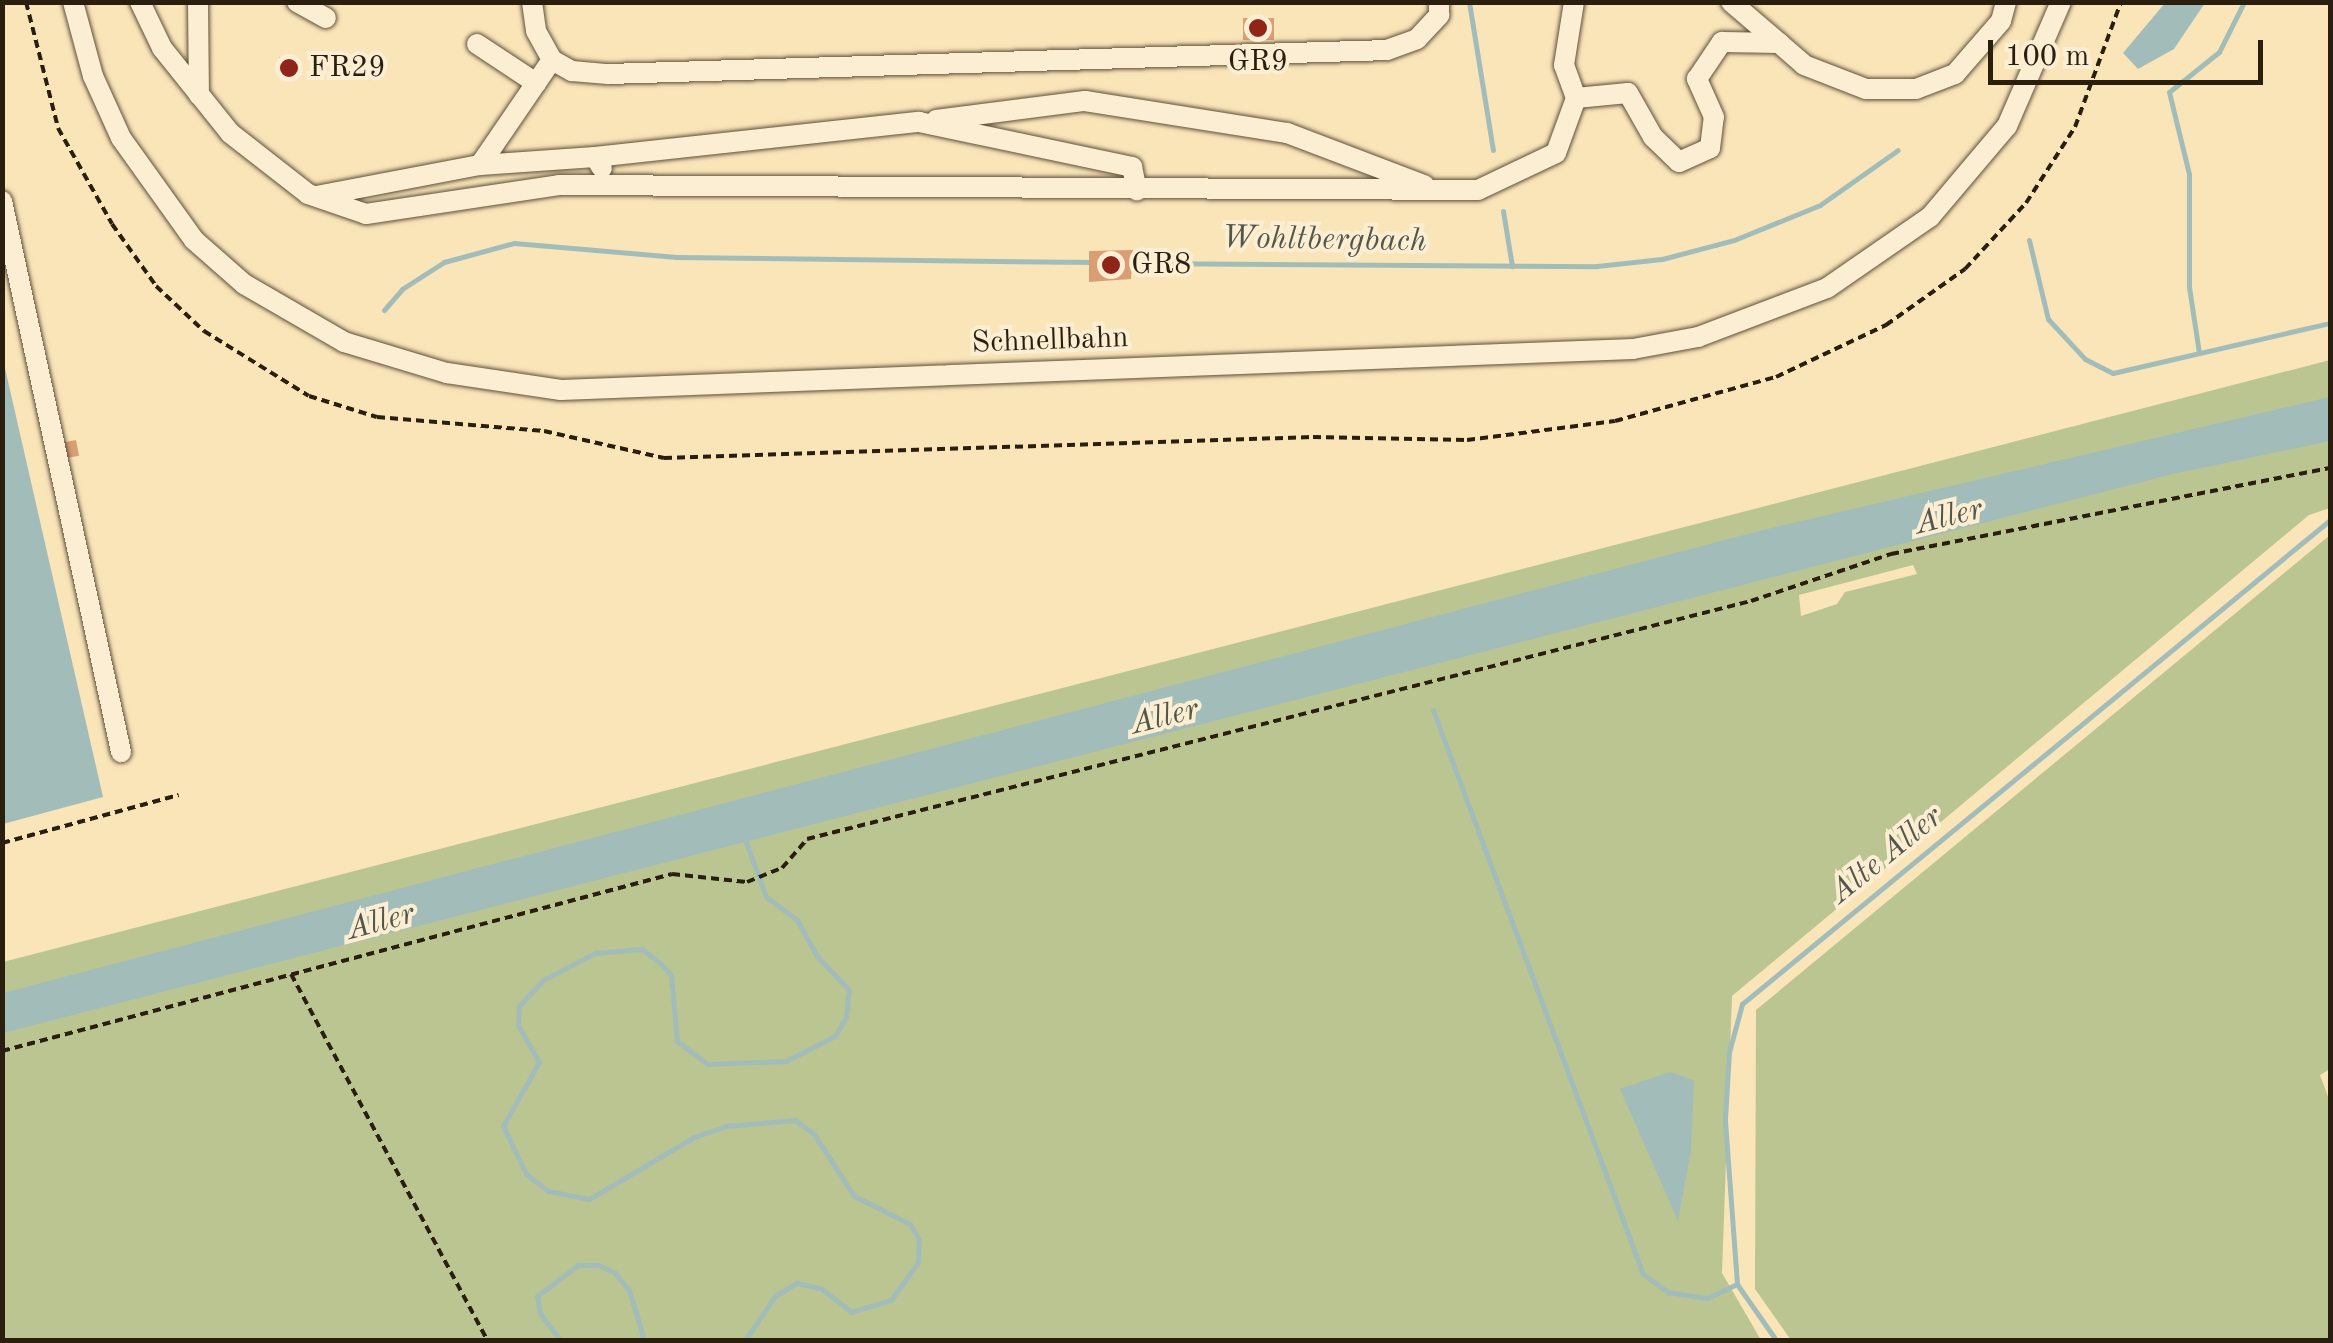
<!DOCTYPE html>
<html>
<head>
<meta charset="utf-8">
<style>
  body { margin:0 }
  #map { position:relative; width:2333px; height:1343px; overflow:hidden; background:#fae5b9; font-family:"Old Standard TT",serif }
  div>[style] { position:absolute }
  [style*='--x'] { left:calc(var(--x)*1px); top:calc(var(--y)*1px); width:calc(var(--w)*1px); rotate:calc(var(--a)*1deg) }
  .green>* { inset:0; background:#bac592 }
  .water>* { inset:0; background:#a2bdb9 }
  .stream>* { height:5px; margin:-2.5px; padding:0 2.5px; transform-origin:2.5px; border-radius:2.5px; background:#a2bdb9 }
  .building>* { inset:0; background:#d99e73; transform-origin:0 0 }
  .path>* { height:4px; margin-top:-2px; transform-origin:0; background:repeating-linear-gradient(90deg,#2a1e0f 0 8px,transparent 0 13px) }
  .roads { filter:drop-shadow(0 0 2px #5e503a) drop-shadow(0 0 2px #5e503a) }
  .minor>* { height:20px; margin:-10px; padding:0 10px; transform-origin:10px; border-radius:10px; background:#fceed2 }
  .dots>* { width:28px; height:28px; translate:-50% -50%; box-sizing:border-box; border:5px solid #fceed2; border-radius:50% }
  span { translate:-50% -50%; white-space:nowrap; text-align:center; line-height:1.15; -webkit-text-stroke:8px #fceed2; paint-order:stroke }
  .poi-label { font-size:30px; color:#2a1e0f }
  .left { translate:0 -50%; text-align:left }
  .street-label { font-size:30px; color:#2a1e0f }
  .water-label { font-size:32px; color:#54564a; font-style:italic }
  .frame { position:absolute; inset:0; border:5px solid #2a1e0f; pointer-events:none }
  .scale { position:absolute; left:1988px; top:40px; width:275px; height:45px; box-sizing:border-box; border:5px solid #2a1e0f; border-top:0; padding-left:12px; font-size:30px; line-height:35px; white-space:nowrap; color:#2a1e0f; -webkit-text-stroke:8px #fceed2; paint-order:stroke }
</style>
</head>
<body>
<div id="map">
  <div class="green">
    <div style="clip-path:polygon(evenodd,2330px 360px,2330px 508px,2309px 515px,1732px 996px,1722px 1273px,1761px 1340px,3px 1340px,3px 962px,2330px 360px,1913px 565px,1917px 574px,1845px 592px,1837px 604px,1801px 616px,1799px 595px,1913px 565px)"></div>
    <div style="clip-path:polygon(2330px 535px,2330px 1069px,2320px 1075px,2330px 1102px,2330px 1340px,1791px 1340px,1755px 1289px,1756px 1010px)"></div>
  </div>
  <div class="water">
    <div style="clip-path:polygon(2165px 3px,2205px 3px,2174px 49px,2138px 69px,2123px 53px)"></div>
    <div style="clip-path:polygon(2px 355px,103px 797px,3px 824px,2px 824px)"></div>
    <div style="clip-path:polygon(2330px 397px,2330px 441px,2173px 474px,3px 1033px,3px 993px,1759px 531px)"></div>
    <div style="clip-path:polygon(1670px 1072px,1694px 1080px,1691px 1150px,1678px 1221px,1620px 1089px)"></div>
  </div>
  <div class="stream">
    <div style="--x:1469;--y:2;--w:150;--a:80.8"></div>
    <div style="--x:1503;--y:211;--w:56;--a:80.7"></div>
    <div style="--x:2029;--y:240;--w:81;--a:76.5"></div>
    <div style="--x:2048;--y:319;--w:54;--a:47.2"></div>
    <div style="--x:2085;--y:359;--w:31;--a:27"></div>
    <div style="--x:2113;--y:373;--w:223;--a:-13"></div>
    <div style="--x:1126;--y:263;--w:471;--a:0.4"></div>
    <div style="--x:1597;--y:266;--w:65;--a:-6.1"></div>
    <div style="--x:1662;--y:259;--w:74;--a:-14.8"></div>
    <div style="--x:1734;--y:240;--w:93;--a:-22.1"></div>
    <div style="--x:1820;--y:205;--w:95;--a:-35.2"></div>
    <div style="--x:384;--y:310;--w:28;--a:-49"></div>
    <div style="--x:402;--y:289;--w:50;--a:-32.7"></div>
    <div style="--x:444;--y:262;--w:73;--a:-15.2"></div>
    <div style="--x:514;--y:243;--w:163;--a:4.9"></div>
    <div style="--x:676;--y:257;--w:419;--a:0.7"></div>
    <div style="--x:2199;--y:353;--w:67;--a:-98.6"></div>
    <div style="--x:2189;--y:287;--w:113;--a:-90"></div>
    <div style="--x:2189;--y:174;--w:84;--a:-103.7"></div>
    <div style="--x:2169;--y:92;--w:64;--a:-38.7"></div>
    <div style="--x:2219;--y:52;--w:56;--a:-63.4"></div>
    <div style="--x:1433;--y:710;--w:602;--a:69.58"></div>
    <div style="--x:1643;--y:1274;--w:31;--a:36"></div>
    <div style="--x:1668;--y:1292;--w:39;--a:9"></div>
    <div style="--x:1707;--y:1298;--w:33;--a:-25"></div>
    <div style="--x:560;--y:1340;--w:34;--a:-127"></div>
    <div style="--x:540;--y:1313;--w:17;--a:-100"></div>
    <div style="--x:537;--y:1296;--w:51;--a:-37.1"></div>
    <div style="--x:578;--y:1265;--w:20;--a:0"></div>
    <div style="--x:598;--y:1265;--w:19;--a:25"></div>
    <div style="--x:615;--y:1273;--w:22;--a:51"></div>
    <div style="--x:629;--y:1290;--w:52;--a:73.3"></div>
    <div style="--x:745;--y:1340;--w:53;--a:-55.7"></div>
    <div style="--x:775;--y:1296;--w:26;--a:-31"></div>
    <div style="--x:797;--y:1283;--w:26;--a:13"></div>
    <div style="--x:822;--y:1289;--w:37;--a:38"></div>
    <div style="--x:851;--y:1312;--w:42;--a:-16.7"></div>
    <div style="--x:891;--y:1300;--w:47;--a:-54.6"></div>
    <div style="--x:918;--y:1262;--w:23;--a:-88"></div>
    <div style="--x:919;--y:1239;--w:17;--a:-121"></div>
    <div style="--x:910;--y:1224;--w:63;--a:-153.4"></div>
    <div style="--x:854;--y:1196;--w:74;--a:-122.8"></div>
    <div style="--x:814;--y:1134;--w:24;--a:-144"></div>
    <div style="--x:795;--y:1120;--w:69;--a:175"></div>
    <div style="--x:726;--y:1126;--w:34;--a:161"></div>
    <div style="--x:694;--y:1137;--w:122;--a:149.4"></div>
    <div style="--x:589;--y:1199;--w:42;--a:-169"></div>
    <div style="--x:548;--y:1191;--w:28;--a:-142"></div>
    <div style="--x:526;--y:1174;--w:53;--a:-115.6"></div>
    <div style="--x:503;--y:1126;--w:73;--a:-60.6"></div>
    <div style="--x:539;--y:1062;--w:43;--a:-119.6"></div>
    <div style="--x:518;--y:1025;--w:19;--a:-87"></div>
    <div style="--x:519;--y:1006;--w:35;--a:-47"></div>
    <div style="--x:543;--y:980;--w:59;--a:-27.4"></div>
    <div style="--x:595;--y:953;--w:47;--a:-4.9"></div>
    <div style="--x:642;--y:949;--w:23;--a:38"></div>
    <div style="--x:660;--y:963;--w:16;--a:47"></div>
    <div style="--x:671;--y:975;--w:66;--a:84.8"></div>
    <div style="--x:677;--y:1041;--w:38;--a:37"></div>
    <div style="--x:707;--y:1064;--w:79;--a:-2.2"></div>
    <div style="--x:786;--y:1061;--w:55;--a:-27"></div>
    <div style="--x:835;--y:1036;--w:22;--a:-60"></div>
    <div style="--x:846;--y:1017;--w:27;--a:-84"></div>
    <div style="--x:849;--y:990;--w:47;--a:-133.3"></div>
    <div style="--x:817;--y:956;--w:41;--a:-119.1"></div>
    <div style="--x:797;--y:920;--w:39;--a:-143"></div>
    <div style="--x:766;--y:897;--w:59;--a:-110"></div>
    <div style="--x:1776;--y:1340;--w:68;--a:-124.9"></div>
    <div style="--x:1737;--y:1284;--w:165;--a:-94.2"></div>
    <div style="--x:1725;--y:1119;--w:67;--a:-86.6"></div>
    <div style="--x:1729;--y:1052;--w:50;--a:-74.8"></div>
    <div style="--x:1742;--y:1004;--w:762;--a:-39.46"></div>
  </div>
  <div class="building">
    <div style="left:1243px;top:18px;width:31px;height:22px"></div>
    <div style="clip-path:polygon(296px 56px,298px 79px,282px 79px,279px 57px)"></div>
    <div style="clip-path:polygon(1133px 250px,1131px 279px,1089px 282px,1089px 251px)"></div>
    <div style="left:76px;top:440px;width:16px;height:12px;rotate:79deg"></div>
  </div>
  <div class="path">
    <div style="--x:26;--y:2;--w:130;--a:75.7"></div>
    <div style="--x:58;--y:128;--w:110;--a:60.6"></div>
    <div style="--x:112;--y:224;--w:76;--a:54.6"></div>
    <div style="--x:156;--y:286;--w:66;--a:43.2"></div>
    <div style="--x:204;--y:331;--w:123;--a:31.8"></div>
    <div style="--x:309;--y:396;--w:71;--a:17.2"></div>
    <div style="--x:377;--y:417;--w:168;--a:4.8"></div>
    <div style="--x:544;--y:431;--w:123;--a:12.7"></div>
    <div style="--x:664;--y:458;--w:649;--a:-1.85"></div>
    <div style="--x:1313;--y:437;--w:154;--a:1.1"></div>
    <div style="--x:1467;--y:440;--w:149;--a:-7.3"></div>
    <div style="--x:1615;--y:421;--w:167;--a:-15.3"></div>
    <div style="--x:1776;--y:377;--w:122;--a:-25.3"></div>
    <div style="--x:1886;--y:325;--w:97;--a:-35.3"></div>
    <div style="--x:1965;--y:269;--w:90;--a:-47.3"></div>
    <div style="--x:2026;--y:203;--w:90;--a:-57.2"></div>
    <div style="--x:2075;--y:127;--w:133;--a:-69.8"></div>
    <div style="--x:2;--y:843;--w:183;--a:-15.2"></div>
    <div style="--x:291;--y:974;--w:415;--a:61.8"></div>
    <div style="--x:2;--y:1051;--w:693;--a:-14.8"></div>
    <div style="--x:672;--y:874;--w:75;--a:6.1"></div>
    <div style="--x:747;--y:882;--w:38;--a:-22"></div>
    <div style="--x:782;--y:868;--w:38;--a:-49"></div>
    <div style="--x:807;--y:839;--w:974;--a:-14.15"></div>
    <div style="--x:1751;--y:601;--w:148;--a:-18.6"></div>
    <div style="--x:1891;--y:554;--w:447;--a:-11.1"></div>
  </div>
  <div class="roads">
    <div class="minor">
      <div style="--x:73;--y:2;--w:77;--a:74.9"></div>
      <div style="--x:93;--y:76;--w:68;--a:65.7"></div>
      <div style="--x:121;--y:138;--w:125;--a:54.4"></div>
      <div style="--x:194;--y:240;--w:67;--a:41.3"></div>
      <div style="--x:244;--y:284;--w:116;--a:30.1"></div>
      <div style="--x:344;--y:342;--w:108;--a:16.8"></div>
      <div style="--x:447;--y:373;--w:115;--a:8.5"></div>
      <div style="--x:561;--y:390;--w:1073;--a:-2.19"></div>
      <div style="--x:1633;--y:349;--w:66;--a:-10.5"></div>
      <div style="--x:1698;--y:337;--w:138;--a:-20.8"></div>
      <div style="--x:1827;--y:288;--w:125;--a:-34.6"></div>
      <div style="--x:1930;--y:217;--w:119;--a:-49.8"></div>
      <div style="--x:2007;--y:126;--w:135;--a:-66.5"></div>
      <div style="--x:140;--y:2;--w:51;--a:64.4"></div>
      <div style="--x:162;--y:48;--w:109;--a:51.3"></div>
      <div style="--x:230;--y:133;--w:99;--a:38"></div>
      <div style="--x:308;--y:194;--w:61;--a:19"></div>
      <div style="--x:366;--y:214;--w:195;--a:-8.5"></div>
      <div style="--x:559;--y:185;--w:919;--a:0.31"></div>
      <div style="--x:1478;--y:190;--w:86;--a:-25.4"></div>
      <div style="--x:1556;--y:153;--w:59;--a:-70"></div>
      <div style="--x:1576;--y:98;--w:52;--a:-5.5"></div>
      <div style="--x:1628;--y:93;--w:51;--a:60.4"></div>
      <div style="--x:1653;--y:137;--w:36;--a:44"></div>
      <div style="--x:1679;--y:162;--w:34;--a:-24"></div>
      <div style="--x:1710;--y:148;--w:31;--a:-83"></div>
      <div style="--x:1714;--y:117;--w:42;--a:-114.1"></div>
      <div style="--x:1697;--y:79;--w:45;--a:-56"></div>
      <div style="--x:1722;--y:42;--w:57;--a:1"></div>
      <div style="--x:1779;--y:43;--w:33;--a:41"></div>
      <div style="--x:1804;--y:65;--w:66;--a:21.2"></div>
      <div style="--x:1866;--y:89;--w:50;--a:0"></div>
      <div style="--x:1916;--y:89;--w:42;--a:-21"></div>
      <div style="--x:1955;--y:74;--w:70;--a:-49"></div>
      <div style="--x:2001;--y:21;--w:20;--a:-75"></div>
      <div style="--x:198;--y:2;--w:93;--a:89.4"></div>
      <div style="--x:297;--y:2;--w:33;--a:29"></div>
      <div style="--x:532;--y:2;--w:29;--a:82"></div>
      <div style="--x:536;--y:31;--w:33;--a:61"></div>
      <div style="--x:552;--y:60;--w:23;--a:29"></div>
      <div style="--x:572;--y:71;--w:36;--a:5"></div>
      <div style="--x:608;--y:74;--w:779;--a:-1.76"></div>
      <div style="--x:1387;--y:50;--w:32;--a:-20"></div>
      <div style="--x:1417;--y:39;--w:33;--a:-47"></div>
      <div style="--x:1439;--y:15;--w:13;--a:-90"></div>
      <div style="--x:1574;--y:2;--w:64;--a:99"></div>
      <div style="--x:1564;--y:65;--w:35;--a:70"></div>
      <div style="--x:1731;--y:2;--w:63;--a:40.5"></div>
      <div style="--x:477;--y:44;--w:71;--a:33.5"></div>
      <div style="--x:936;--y:120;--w:150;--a:-7.3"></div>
      <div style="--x:1085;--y:101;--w:205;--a:9"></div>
      <div style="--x:1287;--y:133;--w:147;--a:20.8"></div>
      <div style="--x:595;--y:157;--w:326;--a:-6.2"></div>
      <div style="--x:919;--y:122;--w:218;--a:11.9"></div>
      <div style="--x:1132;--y:167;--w:24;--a:78"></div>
      <div style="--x:480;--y:165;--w:115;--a:-4"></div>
      <div style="--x:595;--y:157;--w:13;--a:58"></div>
      <div style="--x:317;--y:196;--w:166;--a:-10.8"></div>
      <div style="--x:480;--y:165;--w:127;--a:-55.6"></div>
      <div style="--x:2;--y:201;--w:564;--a:77.81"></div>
    </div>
  </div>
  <div class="dots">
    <div style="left:1258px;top:28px;background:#8f2418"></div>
    <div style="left:289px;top:68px;background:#8f2418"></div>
    <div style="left:1111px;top:265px;background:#8f2418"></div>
  </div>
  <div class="poi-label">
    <span style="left:1258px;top:62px">GR9</span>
    <span class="left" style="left:309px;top:68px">FR29</span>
    <span class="left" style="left:1131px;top:265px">GR8</span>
  </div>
  <div class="street-label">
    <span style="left:1050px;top:341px;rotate:-2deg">Schnellbahn</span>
  </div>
  <div class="water-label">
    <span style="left:1324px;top:241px;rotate:1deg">Wohltbergbach</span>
    <span style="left:1949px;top:518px;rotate:-14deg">Aller</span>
    <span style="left:1165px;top:718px;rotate:-14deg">Aller</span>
    <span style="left:1887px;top:856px;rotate:-39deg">Alte Aller</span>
    <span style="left:381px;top:923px;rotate:-15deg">Aller</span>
  </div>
  <div class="frame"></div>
  <div class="scale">100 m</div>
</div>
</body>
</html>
